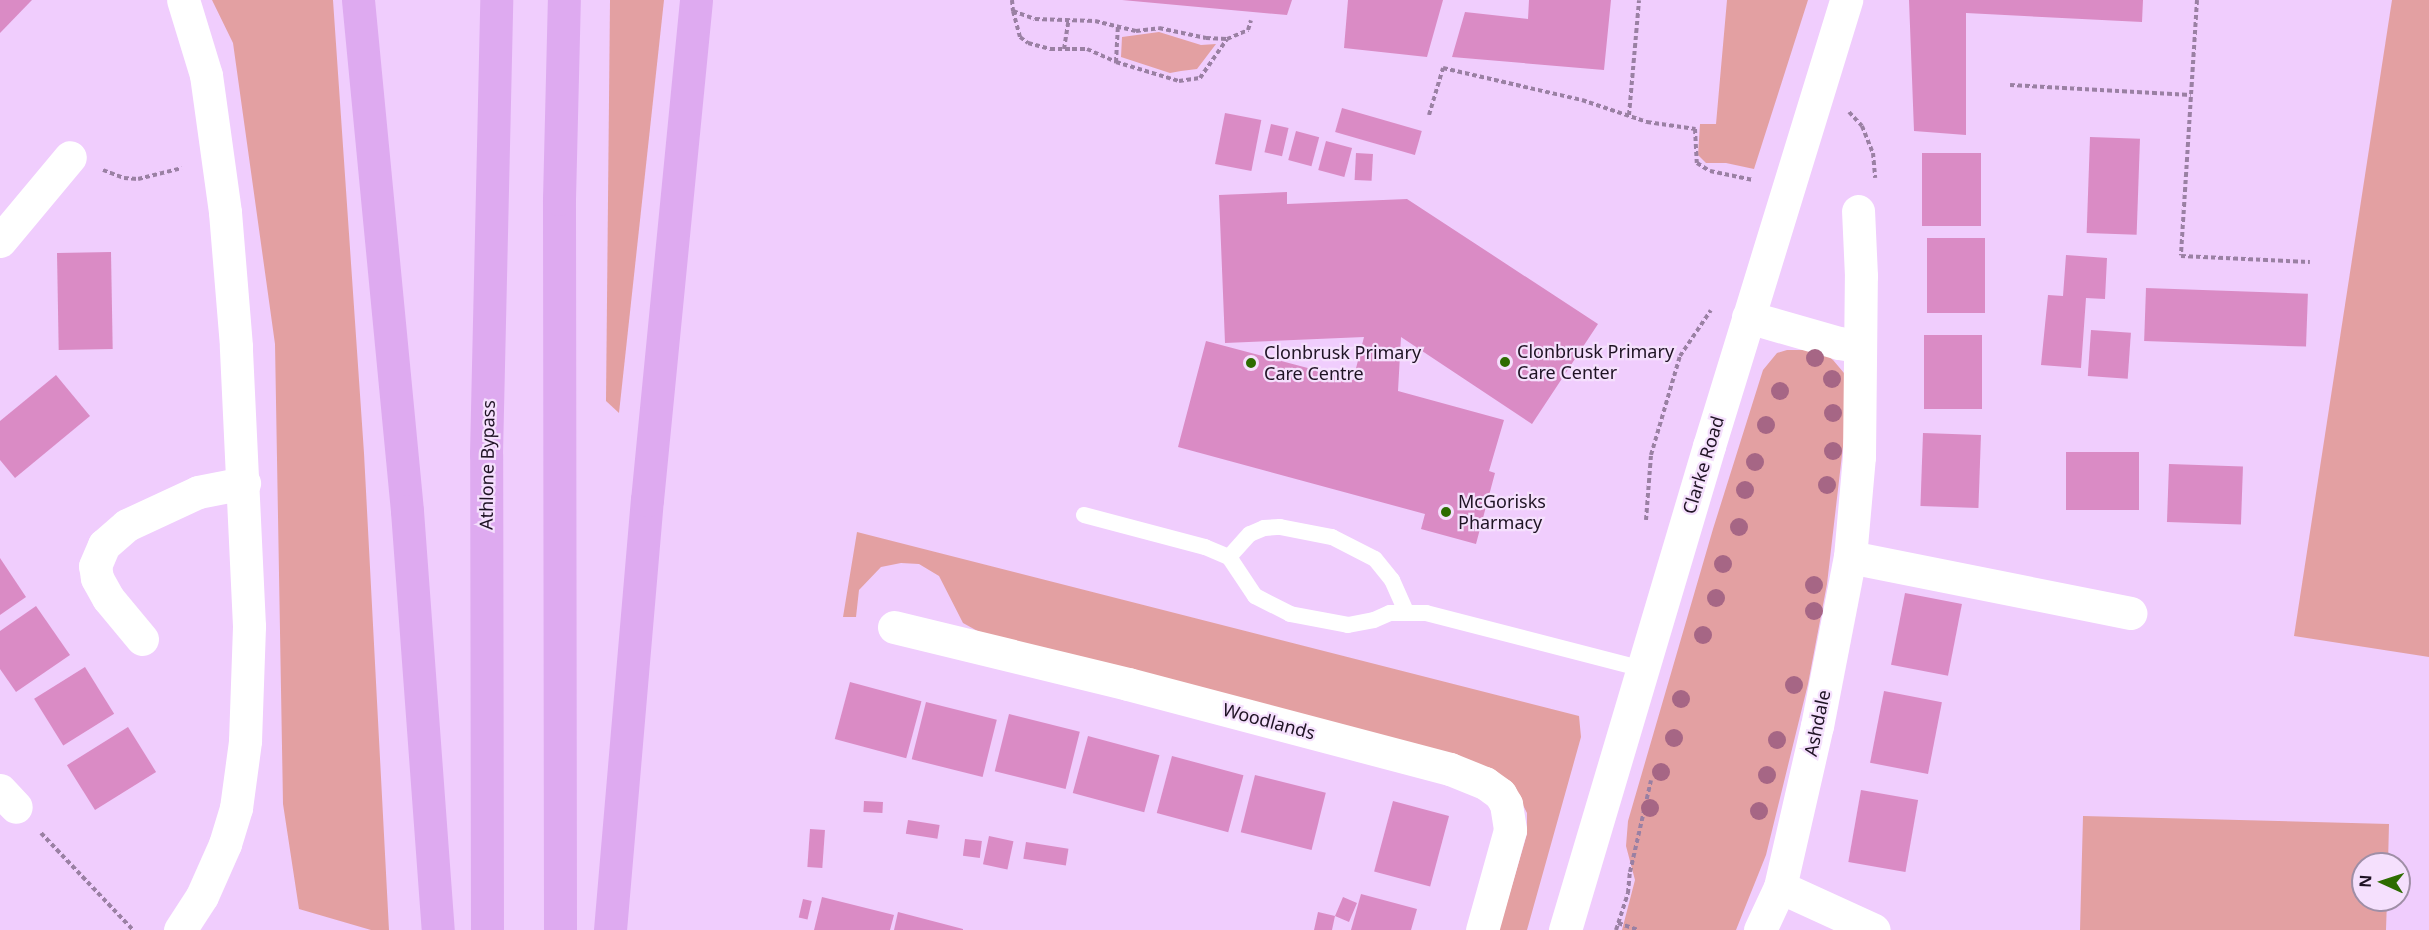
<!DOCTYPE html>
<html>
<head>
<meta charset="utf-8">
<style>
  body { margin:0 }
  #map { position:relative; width:2429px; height:930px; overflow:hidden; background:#f0cdfd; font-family:"Noto Sans",sans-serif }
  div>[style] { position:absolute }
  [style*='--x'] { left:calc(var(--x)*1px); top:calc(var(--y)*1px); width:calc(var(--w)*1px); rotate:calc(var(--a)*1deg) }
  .green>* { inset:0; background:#e3a0a2 }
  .building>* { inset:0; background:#da8bc5; transform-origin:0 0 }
  .path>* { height:4px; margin-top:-2px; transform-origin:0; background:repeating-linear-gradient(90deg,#9a80a3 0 4.5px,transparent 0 7.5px) }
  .lane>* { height:16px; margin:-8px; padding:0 8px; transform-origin:8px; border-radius:8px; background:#fff }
  .street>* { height:33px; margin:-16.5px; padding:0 16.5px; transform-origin:16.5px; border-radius:16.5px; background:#fff }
  .secondary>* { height:33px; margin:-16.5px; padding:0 16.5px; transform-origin:16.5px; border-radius:16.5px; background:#fff }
  .highway>* { height:33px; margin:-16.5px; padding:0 16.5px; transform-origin:16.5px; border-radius:16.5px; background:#deaaf0 }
  .trees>* { width:18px; height:18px; margin:-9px; border-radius:50%; background:#a66685 }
  .dots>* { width:16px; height:16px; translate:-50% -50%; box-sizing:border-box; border:3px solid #f5e0fd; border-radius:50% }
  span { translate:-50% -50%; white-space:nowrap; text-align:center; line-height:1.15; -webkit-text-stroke:4.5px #f5e0fd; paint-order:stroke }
  .poi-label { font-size:18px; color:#1f1324 }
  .left { translate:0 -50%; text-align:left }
  .street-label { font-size:18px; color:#1f1324 }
  .north { position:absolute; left:2351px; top:852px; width:60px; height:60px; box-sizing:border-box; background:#f5e0fd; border:2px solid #9f8ea6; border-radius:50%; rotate:273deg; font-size:16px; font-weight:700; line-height:24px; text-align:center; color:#1f1324 }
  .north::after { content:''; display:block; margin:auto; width:21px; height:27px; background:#2d6c00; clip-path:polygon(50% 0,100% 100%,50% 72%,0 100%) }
</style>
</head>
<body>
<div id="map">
  <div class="green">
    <div style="clip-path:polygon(212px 0,333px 0,364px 453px,389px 930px,371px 930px,299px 909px,283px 804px,275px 344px,233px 43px)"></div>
    <div style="clip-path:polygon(610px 0,664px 0,619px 413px,606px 401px)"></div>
    <div style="clip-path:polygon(1727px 0,1808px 0,1754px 169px,1726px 163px,1706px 163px,1698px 155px,1700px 124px,1716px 124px)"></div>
    <div style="clip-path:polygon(2392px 0,2429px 0,2429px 657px,2294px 636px)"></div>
    <div style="clip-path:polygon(1159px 32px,1201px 45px,1216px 44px,1197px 69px,1181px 71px,1170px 73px,1121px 57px,1122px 37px)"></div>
    <div style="clip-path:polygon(1787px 350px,1820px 350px,1833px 360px,1844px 373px,1847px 412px,1827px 584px,1808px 684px,1766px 855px,1736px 930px,1622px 930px,1635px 880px,1626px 846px,1628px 821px,1713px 529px,1763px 370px,1777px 353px)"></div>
    <div style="clip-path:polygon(857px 532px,1579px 716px,1581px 737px,1527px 930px,1499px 930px,1527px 834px,1527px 813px,1521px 801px,983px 634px,963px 623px,939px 576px,919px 564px,901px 563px,881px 567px,859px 590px,856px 617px,843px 617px)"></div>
    <div style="clip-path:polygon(2083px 816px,2389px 824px,2388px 864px,2363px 864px,2363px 900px,2387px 900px,2386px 930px,2080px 930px)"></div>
  </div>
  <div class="building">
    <div style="clip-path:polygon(0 0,32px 0,0 33px)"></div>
    <div style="clip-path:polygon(1122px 0,1292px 0,1287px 15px)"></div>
    <div style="clip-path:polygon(1348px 0,1443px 0,1427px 57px,1344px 48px)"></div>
    <div style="clip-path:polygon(1529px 0,1611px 0,1604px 70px,1452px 57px,1465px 12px,1528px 19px)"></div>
    <div style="clip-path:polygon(1909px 0,2143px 0,2142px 22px,1966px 13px,1966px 135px,1914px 131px)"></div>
    <div style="left:1342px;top:108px;width:83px;height:25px;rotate:16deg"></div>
    <div style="left:1225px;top:113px;width:37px;height:52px;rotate:11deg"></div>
    <div style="left:1271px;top:124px;width:18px;height:29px;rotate:13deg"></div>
    <div style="left:1296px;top:131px;width:24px;height:30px;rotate:15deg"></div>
    <div style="left:2090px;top:137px;width:50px;height:96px;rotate:2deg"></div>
    <div style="left:1326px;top:141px;width:27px;height:30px;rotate:15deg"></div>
    <div style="left:1356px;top:153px;width:17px;height:27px;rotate:3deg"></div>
    <div style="left:1922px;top:153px;width:59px;height:73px"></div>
    <div style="clip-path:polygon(1287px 192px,1287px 204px,1407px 199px,1598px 324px,1532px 424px,1401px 337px,1398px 391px,1504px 420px,1489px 471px,1495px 473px,1476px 544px,1421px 529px,1425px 514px,1178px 447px,1206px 341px,1353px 380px,1364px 337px,1225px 343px,1219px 195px)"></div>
    <div style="left:1985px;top:238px;width:75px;height:58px;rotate:90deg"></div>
    <div style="left:111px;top:252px;width:97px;height:54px;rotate:89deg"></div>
    <div style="clip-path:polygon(2066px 255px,2107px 258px,2105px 299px,2086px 298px,2081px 368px,2041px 365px,2048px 295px,2063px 296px)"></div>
    <div style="left:2146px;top:288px;width:162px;height:53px;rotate:2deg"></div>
    <div style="left:2091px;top:330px;width:40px;height:46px;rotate:4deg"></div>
    <div style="left:1924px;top:335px;width:58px;height:74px"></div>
    <div style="clip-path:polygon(56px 375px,90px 416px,15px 478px,0 460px,0 421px)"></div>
    <div style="left:1923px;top:433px;width:58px;height:73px;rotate:2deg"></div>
    <div style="left:2066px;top:452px;width:73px;height:58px"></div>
    <div style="left:2169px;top:464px;width:74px;height:58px;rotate:2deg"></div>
    <div style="clip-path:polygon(0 558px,26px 597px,0 615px)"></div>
    <div style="left:1905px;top:593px;width:58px;height:73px;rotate:11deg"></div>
    <div style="clip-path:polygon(36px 606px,70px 655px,16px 692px,0 669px,0 631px)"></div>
    <div style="left:85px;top:667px;width:55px;height:60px;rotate:58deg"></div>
    <div style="left:850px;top:682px;width:74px;height:59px;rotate:15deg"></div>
    <div style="left:1884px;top:691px;width:59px;height:73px;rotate:11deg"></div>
    <div style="left:926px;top:702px;width:73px;height:59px;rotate:14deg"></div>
    <div style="left:1009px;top:714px;width:73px;height:59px;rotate:14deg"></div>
    <div style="left:128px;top:727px;width:53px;height:72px;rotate:58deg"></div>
    <div style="left:1088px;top:736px;width:74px;height:59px;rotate:15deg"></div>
    <div style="left:1172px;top:756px;width:74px;height:59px;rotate:15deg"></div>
    <div style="left:1255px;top:775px;width:73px;height:59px;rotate:14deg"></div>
    <div style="left:1861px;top:790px;width:58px;height:73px;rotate:10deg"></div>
    <div style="left:864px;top:801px;width:19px;height:11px;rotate:3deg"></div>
    <div style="left:1393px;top:801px;width:58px;height:73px;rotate:15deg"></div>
    <div style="left:908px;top:820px;width:32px;height:14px;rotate:9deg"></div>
    <div style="left:810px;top:829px;width:15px;height:38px;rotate:4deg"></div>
    <div style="left:989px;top:836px;width:25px;height:29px;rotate:12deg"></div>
    <div style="left:965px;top:839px;width:17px;height:17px;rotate:7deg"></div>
    <div style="left:1026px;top:842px;width:43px;height:17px;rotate:9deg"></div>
    <div style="clip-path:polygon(1361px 894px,1417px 909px,1411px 930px,1351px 930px)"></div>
    <div style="clip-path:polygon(822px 897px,894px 915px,890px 930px,814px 930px)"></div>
    <div style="clip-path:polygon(1343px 897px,1357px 903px,1349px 922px,1335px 916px,1332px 930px,1314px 930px,1318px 912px,1335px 916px)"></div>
    <div style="left:803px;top:899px;width:9px;height:19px;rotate:13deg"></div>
    <div style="clip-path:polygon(898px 912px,963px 929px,963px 930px,894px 930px)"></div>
  </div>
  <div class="path">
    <div style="--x:1012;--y:0;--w:11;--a:85"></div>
    <div style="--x:1013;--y:11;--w:23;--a:20"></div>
    <div style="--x:1035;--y:19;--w:60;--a:1.9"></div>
    <div style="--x:1095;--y:21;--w:42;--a:13.7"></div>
    <div style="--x:1136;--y:31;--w:23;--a:-7"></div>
    <div style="--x:1159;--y:28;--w:48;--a:12"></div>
    <div style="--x:1206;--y:38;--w:21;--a:3"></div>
    <div style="--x:1227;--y:39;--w:23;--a:-23"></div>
    <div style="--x:1248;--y:30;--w:10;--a:-73"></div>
    <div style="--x:2197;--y:0;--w:256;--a:93.6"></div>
    <div style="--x:2181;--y:256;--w:129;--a:2.7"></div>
    <div style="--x:1013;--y:11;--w:27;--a:75"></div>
    <div style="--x:1020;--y:37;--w:10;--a:37"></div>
    <div style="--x:1028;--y:43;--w:23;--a:15"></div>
    <div style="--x:1050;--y:49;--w:37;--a:0"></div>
    <div style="--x:1087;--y:49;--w:32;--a:24"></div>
    <div style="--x:1116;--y:62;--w:66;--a:16.8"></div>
    <div style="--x:1179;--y:81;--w:21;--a:-8"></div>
    <div style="--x:1200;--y:78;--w:47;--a:-55.3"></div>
    <div style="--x:1064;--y:49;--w:30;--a:-81"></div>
    <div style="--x:1116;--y:62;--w:37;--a:-87"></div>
    <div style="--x:2010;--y:85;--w:181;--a:3.2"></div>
    <div style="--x:1849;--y:112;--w:19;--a:47"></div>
    <div style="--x:1862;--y:126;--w:29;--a:68"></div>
    <div style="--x:1873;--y:153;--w:25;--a:85"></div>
    <div style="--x:1429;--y:115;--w:49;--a:-73.4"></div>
    <div style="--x:1443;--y:68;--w:143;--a:13"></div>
    <div style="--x:1582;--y:100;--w:69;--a:18.7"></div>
    <div style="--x:1647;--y:122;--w:49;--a:8.3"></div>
    <div style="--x:1695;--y:129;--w:34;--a:87"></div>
    <div style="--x:1697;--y:163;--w:15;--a:32"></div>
    <div style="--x:1710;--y:171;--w:44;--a:11.8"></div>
    <div style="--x:1629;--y:115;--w:115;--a:-85"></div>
    <div style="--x:103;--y:170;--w:22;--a:21"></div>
    <div style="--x:124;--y:178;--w:14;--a:4"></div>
    <div style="--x:138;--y:179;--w:45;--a:-14"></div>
    <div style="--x:1646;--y:520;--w:65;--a:-85.6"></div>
    <div style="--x:1651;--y:455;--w:103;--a:-73.7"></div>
    <div style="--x:1680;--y:356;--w:55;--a:-56"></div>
    <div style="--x:41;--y:833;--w:134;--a:46.5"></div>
    <div style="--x:1618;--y:923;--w:21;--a:19"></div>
    <div style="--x:1616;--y:930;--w:39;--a:-72"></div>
    <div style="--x:1628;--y:893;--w:21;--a:-85"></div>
    <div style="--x:1630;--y:872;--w:94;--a:-77.1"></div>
  </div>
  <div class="lane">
    <div style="--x:1084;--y:515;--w:125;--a:14.8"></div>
    <div style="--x:1205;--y:547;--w:26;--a:23"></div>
    <div style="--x:1229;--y:557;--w:47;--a:56.3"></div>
    <div style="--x:1255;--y:596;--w:39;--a:27"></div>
    <div style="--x:1290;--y:614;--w:59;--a:10.7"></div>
    <div style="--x:1348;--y:625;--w:26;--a:-11"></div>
    <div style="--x:1374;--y:620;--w:17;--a:-24"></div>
    <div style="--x:1390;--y:613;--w:36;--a:0"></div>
    <div style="--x:1426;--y:613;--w:223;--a:14.5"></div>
    <div style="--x:1229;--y:557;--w:31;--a:-48"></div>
    <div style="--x:1250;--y:534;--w:15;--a:-23"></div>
    <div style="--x:1264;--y:528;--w:16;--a:-4"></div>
    <div style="--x:1280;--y:527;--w:53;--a:10.9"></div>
    <div style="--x:1332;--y:537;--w:48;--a:27.1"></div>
    <div style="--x:1375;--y:559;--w:27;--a:51"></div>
    <div style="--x:1392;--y:580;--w:35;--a:66"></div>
  </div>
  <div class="street">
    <div style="--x:0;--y:241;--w:109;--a:-50.2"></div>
    <div style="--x:1748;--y:317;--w:95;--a:15.9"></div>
    <div style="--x:1839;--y:343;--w:20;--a:9"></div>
    <div style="--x:1850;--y:557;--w:286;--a:11.3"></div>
    <div style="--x:894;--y:627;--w:241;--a:13.7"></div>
    <div style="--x:1128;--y:684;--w:333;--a:14.8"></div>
    <div style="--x:1450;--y:769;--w:38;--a:22"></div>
    <div style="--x:1485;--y:783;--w:19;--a:36"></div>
    <div style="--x:1500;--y:794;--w:12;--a:59"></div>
    <div style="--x:1506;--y:804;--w:26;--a:81"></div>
    <div style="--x:1510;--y:830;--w:104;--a:105.6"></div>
    <div style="--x:142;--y:639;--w:53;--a:-129.7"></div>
    <div style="--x:108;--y:598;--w:23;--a:-119"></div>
    <div style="--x:97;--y:578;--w:12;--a:-99"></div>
    <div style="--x:95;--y:566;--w:23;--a:-67"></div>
    <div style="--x:104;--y:545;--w:30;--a:-41"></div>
    <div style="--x:127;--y:525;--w:78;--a:-24.9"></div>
    <div style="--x:198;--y:492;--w:47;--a:-11.1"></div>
    <div style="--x:0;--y:790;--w:23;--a:47"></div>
    <div style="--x:1780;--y:887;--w:103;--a:24.6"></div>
    <div style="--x:1760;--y:930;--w:47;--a:-65.1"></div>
    <div style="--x:1780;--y:887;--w:165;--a:-77.1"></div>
    <div style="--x:1817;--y:726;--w:172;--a:-79"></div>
    <div style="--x:1850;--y:557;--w:100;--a:-84.9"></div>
    <div style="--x:1859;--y:457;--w:181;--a:-89.4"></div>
    <div style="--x:1861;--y:276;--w:65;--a:-92.6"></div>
  </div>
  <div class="secondary">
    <div style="--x:180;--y:930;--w:40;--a:-57.1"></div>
    <div style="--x:202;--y:896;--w:57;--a:-66.1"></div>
    <div style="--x:225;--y:844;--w:38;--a:-73"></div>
    <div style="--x:236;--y:808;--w:68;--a:-82.3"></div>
    <div style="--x:245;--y:741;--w:115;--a:-88"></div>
    <div style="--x:249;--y:626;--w:280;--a:-92.7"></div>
    <div style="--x:236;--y:346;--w:134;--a:-94.7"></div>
    <div style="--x:225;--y:212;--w:138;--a:-97.9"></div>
    <div style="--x:206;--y:75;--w:78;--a:-107"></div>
    <div style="--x:1565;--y:930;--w:505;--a:-73.43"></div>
    <div style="--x:1709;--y:446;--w:467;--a:-72.9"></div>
  </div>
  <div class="highway">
    <div style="--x:358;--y:0;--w:513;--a:84.52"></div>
    <div style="--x:407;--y:511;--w:420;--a:85.8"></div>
    <div style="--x:487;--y:930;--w:476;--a:-90.1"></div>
    <div style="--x:486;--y:454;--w:454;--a:-88.7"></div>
    <div style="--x:560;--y:930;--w:731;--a:-90.08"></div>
    <div style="--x:559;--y:199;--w:199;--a:-88.6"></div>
    <div style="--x:610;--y:930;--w:432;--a:-85.1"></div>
    <div style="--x:647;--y:500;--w:502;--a:-84.4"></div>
  </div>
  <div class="trees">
    <div style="left:1815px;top:358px"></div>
    <div style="left:1832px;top:379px"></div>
    <div style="left:1780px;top:391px"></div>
    <div style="left:1833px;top:413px"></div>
    <div style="left:1766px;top:425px"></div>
    <div style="left:1833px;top:451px"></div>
    <div style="left:1755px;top:462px"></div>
    <div style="left:1827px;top:485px"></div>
    <div style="left:1745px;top:490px"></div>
    <div style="left:1739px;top:527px"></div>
    <div style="left:1723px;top:564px"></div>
    <div style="left:1814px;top:585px"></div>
    <div style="left:1716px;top:598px"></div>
    <div style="left:1814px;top:611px"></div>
    <div style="left:1703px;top:635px"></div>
    <div style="left:1794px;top:685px"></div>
    <div style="left:1681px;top:699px"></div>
    <div style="left:1674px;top:738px"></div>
    <div style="left:1777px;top:740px"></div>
    <div style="left:1661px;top:772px"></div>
    <div style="left:1767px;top:775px"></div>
    <div style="left:1650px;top:808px"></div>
    <div style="left:1759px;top:811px"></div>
  </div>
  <div class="dots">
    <div style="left:1505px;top:362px;background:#2d6c00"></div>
    <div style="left:1251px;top:363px;background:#2d6c00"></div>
    <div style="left:1446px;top:512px;background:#2d6c00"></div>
  </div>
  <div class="poi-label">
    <span class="left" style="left:1517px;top:362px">Clonbrusk Primary<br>Care Center</span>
    <span class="left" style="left:1264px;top:363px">Clonbrusk Primary<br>Care Centre</span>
    <span class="left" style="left:1458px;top:512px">McGorisks<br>Pharmacy</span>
  </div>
  <div class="street-label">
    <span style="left:487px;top:465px;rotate:-89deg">Athlone Bypass</span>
    <span style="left:1703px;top:465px;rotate:-73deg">Clarke Road</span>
    <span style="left:1269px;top:721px;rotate:15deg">Woodlands</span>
    <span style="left:1817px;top:723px;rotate:-78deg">Ashdale</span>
  </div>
  <div class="north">N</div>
</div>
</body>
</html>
